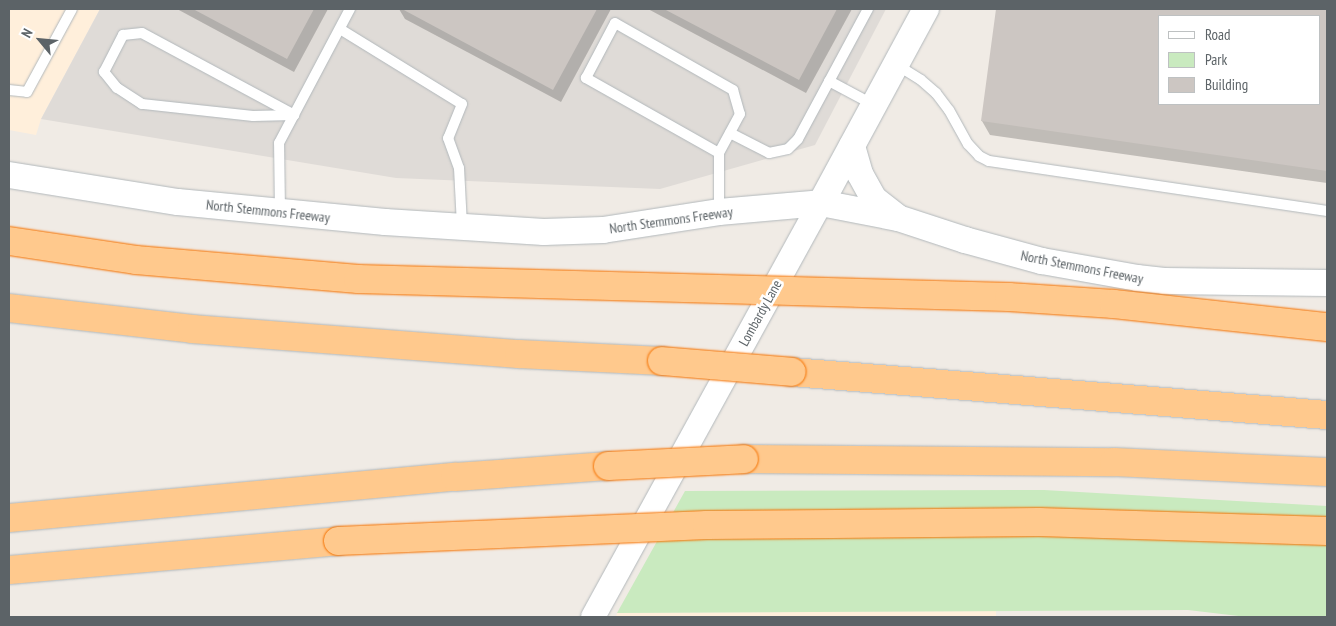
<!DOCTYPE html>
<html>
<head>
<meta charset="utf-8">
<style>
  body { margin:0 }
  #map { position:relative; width:1336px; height:626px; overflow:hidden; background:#f0ebe5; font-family:"PT Sans Narrow",sans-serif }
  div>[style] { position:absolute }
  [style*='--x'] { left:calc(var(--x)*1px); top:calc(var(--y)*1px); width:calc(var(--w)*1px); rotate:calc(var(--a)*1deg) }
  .commercial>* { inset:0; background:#ffefdb }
  .industrial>* { inset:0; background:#dfdbd7 }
  .green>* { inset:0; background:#c9eabf }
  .shadow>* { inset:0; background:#0003 }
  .building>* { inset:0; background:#ccc6c2 }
  .roads { filter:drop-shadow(0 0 1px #b2b8bb) drop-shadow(0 0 1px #b2b8bb) }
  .service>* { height:10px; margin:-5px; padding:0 5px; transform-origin:5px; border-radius:5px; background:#fff }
  .tertiary>* { height:24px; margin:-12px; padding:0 12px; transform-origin:12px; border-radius:12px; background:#fff }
  .secondary>* { height:26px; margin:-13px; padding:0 13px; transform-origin:13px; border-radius:13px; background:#fff }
  .motorway>* { height:28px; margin:-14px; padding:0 14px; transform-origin:14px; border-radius:14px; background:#ffc98d }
  .bridges { filter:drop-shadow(0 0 1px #f57200) drop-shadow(0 0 1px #f57200) }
  .motorway-bridge>* { height:28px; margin:-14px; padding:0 14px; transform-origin:14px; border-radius:14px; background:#ffc98d }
  span { translate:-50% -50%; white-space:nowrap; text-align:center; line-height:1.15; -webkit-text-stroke:5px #fff; paint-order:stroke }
  .street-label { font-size:14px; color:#5c6367 }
  .frame { position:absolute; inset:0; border:10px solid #5c6367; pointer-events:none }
  .legend { position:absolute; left:1158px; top:15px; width:162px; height:90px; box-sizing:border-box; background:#fff; border:1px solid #bec1c2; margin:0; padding:6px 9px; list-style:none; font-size:15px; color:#5c6367 }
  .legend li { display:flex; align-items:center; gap:10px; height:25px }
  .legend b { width:25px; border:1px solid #bec1c2 }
  .north { position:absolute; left:15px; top:15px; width:50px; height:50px; -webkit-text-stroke:4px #fff; paint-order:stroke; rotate:298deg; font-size:14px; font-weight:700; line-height:20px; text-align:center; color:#5c6367 }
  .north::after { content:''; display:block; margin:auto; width:18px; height:22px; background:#5c6367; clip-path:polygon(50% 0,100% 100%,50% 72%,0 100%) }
</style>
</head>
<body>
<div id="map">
  <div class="commercial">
    <div style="clip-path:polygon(9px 9px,100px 9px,41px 119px,36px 135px,9px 130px)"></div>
    <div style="clip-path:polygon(996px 611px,996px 617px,616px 617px,617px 613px)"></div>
  </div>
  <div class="industrial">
    <div style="clip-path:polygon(100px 9px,886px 9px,815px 145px,660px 189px,396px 178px,41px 119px)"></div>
  </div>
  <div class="green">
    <div style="clip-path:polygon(1044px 490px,1327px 506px,1327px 617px,1247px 617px,1188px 610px,617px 613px,685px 491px)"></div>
  </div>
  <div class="shadow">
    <div style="clip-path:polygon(177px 9px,328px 9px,294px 72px)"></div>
    <div style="clip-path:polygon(399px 9px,611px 9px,561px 102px,405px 19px)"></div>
    <div style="clip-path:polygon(648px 9px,852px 9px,806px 93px)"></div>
    <div style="clip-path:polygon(evenodd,997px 9px,1327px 9px,1327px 183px,990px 135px,982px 121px,997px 9px,1160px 16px,1320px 16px,1320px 104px,1160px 104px,1160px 16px)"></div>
  </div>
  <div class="building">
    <div style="clip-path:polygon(193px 9px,314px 9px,287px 59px)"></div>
    <div style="clip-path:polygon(402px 9px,597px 9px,553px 90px)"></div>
    <div style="clip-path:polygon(664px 9px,837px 9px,799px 80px)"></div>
    <div style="clip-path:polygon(evenodd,996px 9px,1327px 9px,1327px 171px,981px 121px,996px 9px,1160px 16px,1320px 16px,1320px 104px,1160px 104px,1160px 16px)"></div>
  </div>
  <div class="roads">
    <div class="service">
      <div style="--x:340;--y:29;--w:143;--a:31.6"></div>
      <div style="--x:462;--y:104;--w:37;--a:112"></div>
      <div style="--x:448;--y:138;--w:32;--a:70"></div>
      <div style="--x:459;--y:168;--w:57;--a:87"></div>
      <div style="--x:142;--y:33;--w:173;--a:28.3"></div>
      <div style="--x:294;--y:115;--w:41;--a:178.6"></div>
      <div style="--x:253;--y:116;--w:112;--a:-173.8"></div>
      <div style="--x:142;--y:104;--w:30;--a:-147"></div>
      <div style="--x:117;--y:88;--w:21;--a:-129"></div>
      <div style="--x:104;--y:72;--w:42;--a:-62.8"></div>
      <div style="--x:123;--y:35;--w:19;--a:-6"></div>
      <div style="--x:897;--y:65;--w:28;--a:32"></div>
      <div style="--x:921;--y:80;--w:20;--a:41"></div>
      <div style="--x:936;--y:93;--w:21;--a:53"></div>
      <div style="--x:949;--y:110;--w:39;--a:61"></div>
      <div style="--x:968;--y:144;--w:16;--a:47"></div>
      <div style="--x:979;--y:156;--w:11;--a:27"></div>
      <div style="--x:989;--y:161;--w:342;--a:8.4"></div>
      <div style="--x:829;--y:81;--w:51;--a:28.1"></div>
      <div style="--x:9;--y:90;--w:18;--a:6"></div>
      <div style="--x:27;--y:92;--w:94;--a:-61.5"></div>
      <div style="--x:730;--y:133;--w:44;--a:27.1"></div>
      <div style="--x:769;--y:153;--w:19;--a:-12"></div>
      <div style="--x:788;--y:149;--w:14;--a:-45"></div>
      <div style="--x:798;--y:139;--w:148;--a:-61.7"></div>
      <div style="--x:719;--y:153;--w:153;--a:-150.6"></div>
      <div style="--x:586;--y:78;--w:62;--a:-62.2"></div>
      <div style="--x:615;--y:23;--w:136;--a:29.6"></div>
      <div style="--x:733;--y:90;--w:25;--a:74"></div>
      <div style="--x:740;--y:114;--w:44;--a:118.3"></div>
      <div style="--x:719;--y:153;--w:58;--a:90"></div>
      <div style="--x:280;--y:211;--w:68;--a:-90.8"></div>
      <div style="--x:279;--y:143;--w:152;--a:-62.1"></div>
    </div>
    <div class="tertiary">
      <div style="--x:593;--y:617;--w:473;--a:-61.2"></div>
    </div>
    <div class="secondary">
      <div style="--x:852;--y:146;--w:29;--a:74"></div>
      <div style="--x:860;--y:174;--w:29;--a:61"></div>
      <div style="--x:874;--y:199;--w:28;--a:38"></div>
      <div style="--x:9;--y:175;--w:171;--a:9.1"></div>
      <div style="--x:178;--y:202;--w:208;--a:5.5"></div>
      <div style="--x:385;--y:222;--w:159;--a:3.6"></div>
      <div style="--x:544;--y:232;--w:59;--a:-1.9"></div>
      <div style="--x:603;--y:230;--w:117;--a:-8.8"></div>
      <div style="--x:719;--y:212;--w:102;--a:-5"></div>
      <div style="--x:821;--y:203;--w:78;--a:11"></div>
      <div style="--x:898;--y:218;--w:71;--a:18.2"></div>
      <div style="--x:965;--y:240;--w:80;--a:15.3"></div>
      <div style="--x:1042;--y:261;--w:97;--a:10.1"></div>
      <div style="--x:1137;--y:278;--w:27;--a:6"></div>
      <div style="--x:1164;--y:281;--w:163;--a:0.7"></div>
      <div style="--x:821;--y:203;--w:221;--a:-61.6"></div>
    </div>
    <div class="motorway">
      <div style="--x:9;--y:308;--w:184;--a:6.5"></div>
      <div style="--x:192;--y:329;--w:328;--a:4.4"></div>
      <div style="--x:519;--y:354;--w:143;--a:2.8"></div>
      <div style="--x:792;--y:372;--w:537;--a:4.6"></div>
      <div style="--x:744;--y:459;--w:370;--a:0.5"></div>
      <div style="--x:1114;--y:462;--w:213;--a:2.7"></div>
      <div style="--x:9;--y:518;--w:448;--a:-5.3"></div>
      <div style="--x:455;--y:477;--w:153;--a:-4.1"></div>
      <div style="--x:9;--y:570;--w:330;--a:-5"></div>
    </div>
  </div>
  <div class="bridges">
    <div class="motorway-bridge">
      <div style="--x:9;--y:241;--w:128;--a:8.5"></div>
      <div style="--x:136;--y:260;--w:223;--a:4.9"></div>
      <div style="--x:358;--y:279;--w:651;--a:1.58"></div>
      <div style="--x:1009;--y:297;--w:105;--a:3.8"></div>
      <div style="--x:1114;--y:304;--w:214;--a:6.2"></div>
      <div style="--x:662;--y:361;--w:130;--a:4.8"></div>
      <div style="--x:608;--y:466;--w:136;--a:-2.9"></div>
      <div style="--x:338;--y:541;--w:369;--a:-2.5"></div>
      <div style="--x:707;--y:525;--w:332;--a:-0.5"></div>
      <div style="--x:1039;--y:522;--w:288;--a:1.8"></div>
    </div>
  </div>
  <div class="street-label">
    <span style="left:268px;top:211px;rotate:6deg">North Stemmons Freeway</span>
    <span style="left:671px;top:220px;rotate:-8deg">North Stemmons Freeway</span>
    <span style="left:1082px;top:267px;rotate:11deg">North Stemmons Freeway</span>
    <span style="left:760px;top:313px;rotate:-61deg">Lombardy Lane</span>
  </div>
  <div class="frame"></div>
  <ul class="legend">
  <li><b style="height:6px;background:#fff"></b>Road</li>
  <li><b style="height:14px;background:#c9eabf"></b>Park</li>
  <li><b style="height:14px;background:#ccc6c2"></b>Building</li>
  </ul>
  <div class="north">N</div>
</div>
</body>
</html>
